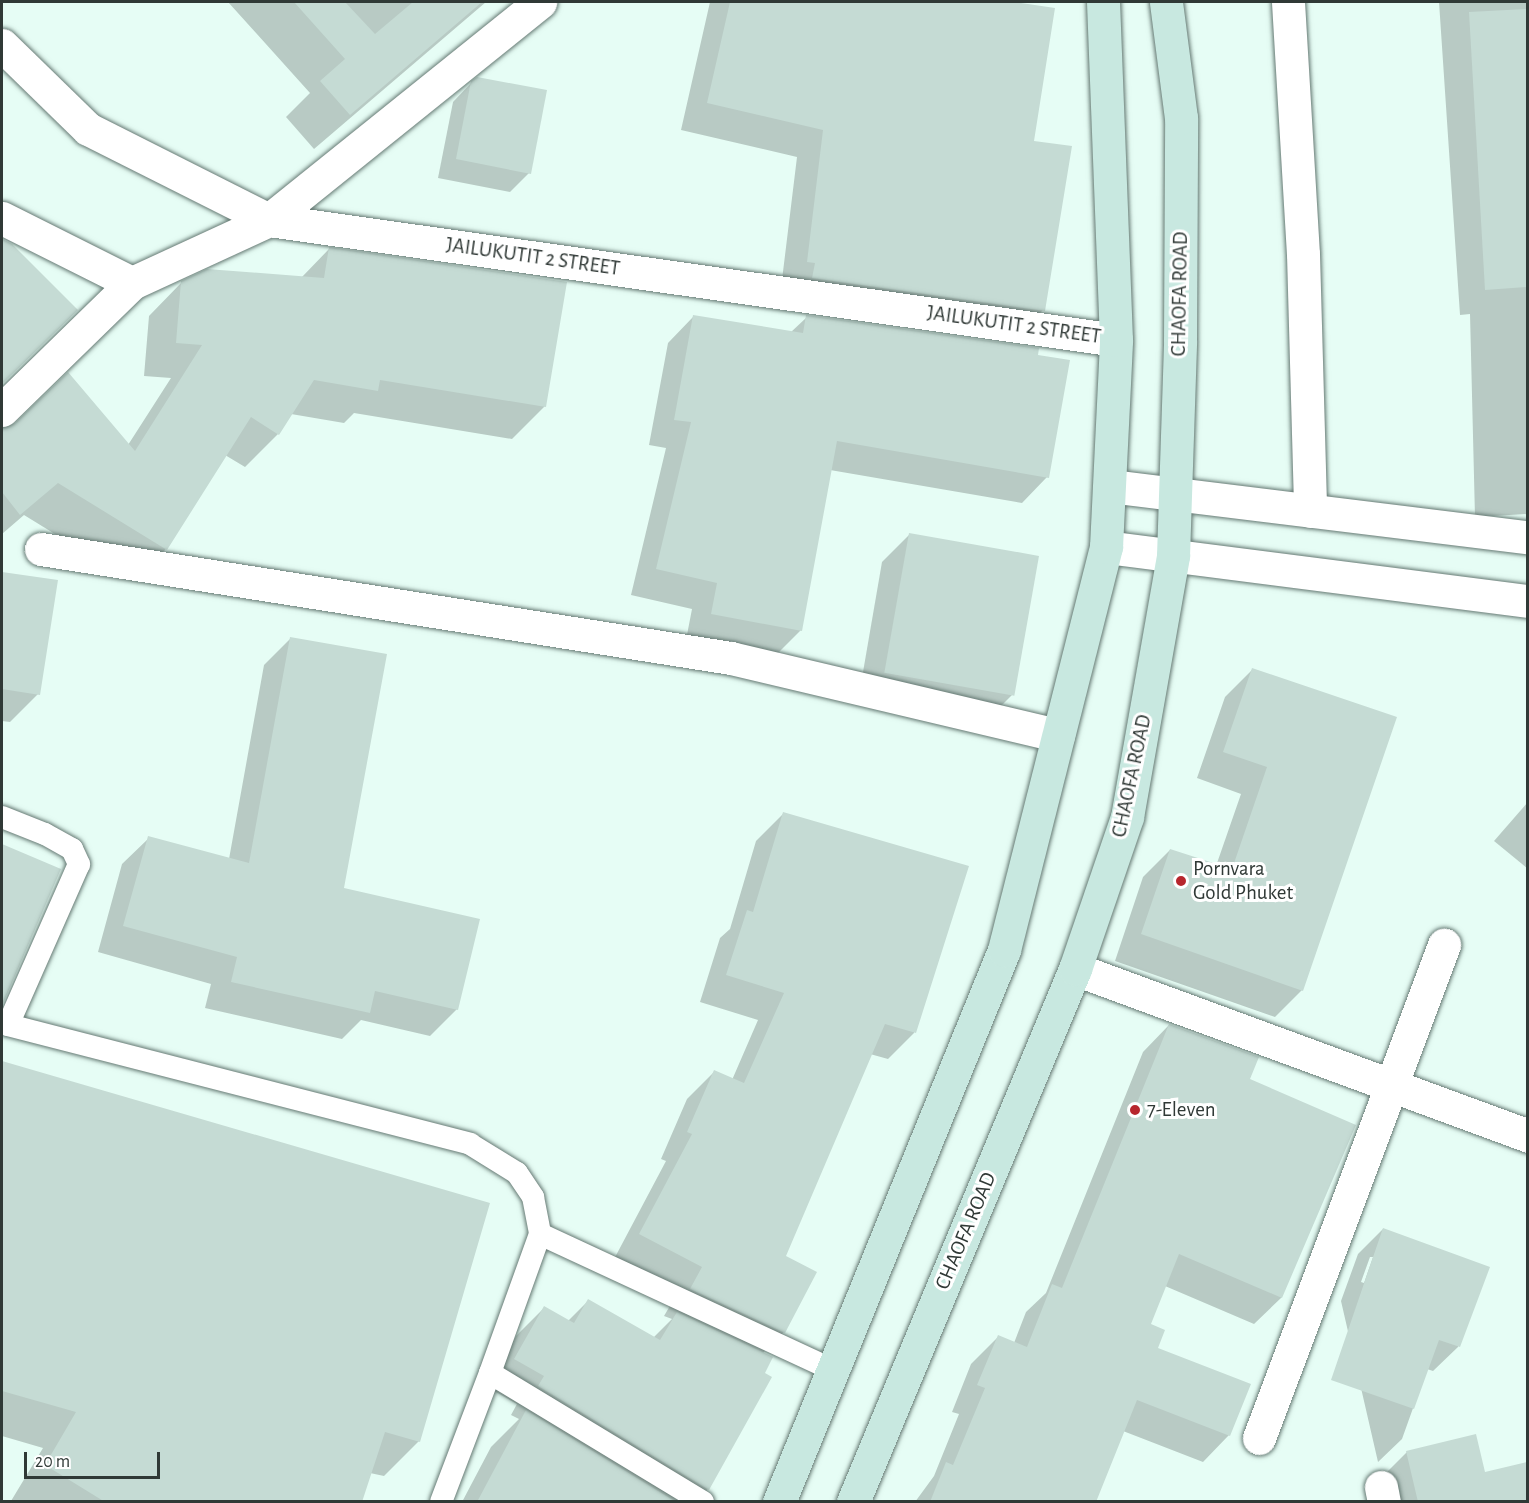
<!DOCTYPE html>
<html>
<head>
<meta charset="utf-8">
<style>
  body { margin:0 }
  #map { position:relative; width:1529px; height:1503px; overflow:hidden; background:#e6fdf5; font-family:"Alegreya Sans",sans-serif }
  div>[style] { position:absolute }
  [style*='--x'] { left:calc(var(--x)*1px); top:calc(var(--y)*1px); width:calc(var(--w)*1px); rotate:calc(var(--a)*1deg) }
  .shadow>* { inset:0; background:#0003 }
  .building>* { inset:0; background:#c5dbd4; transform-origin:0 0 }
  .roads { filter:drop-shadow(0 0 2px #657973) drop-shadow(0 0 2px #657973) }
  .lane>* { height:22px; margin:-11px; padding:0 11px; transform-origin:11px; border-radius:11px; background:#fff }
  .street>* { height:33px; margin:-16.5px; padding:0 16.5px; transform-origin:16.5px; border-radius:16.5px; background:#fff }
  .secondary>* { height:33px; margin:-16.5px; padding:0 16.5px; transform-origin:16.5px; border-radius:16.5px; background:#c8e8e0 }
  .dots>* { width:16px; height:16px; translate:-50% -50%; box-sizing:border-box; border:3px solid #fff; border-radius:50% }
  span { translate:-50% -50%; white-space:nowrap; text-align:center; line-height:1.15; -webkit-text-stroke:6px #fff; paint-order:stroke }
  .street-label { font-size:21px; color:#303936 }
  .poi-label { font-size:21px; color:#303936 }
  .left { translate:0 -50%; text-align:left }
  .frame { position:absolute; inset:0; border:3px solid #303936; pointer-events:none }
  .scale { position:absolute; left:24px; top:1452px; width:136px; height:27px; box-sizing:border-box; border:3px solid #303936; border-top:0; padding-left:8px; font-size:18px; line-height:21px; white-space:nowrap; color:#303936; -webkit-text-stroke:4px #fff; paint-order:stroke }
</style>
</head>
<body>
<div id="map">
  <div class="shadow">
    <div style="clip-path:polygon(228px 2px,486px 2px,314px 149px,286px 117px,310px 93px)"></div>
    <div style="clip-path:polygon(710px 2px,1004px 2px,1053px 9px,1032px 142px,1043px 310px,1016px 337px,781px 288px,797px 157px,681px 130px)"></div>
    <div style="clip-path:polygon(1439px 2px,1528px 2px,1528px 514px,1475px 517px,1470px 314px,1460px 315px)"></div>
    <div style="clip-path:polygon(472px 82px,529px 173px,510px 192px,438px 178px,453px 102px)"></div>
    <div style="clip-path:polygon(2px 239px,11px 245px,43px 343px,2px 383px)"></div>
    <div style="clip-path:polygon(329px 249px,545px 406px,512px 439px,354px 413px,344px 423px,291px 414px,278px 434px,245px 467px,225px 455px,166px 549px,133px 582px,24px 515px,2px 534px,2px 429px,15px 425px,128px 445px,171px 378px,144px 376px,149px 316px,182px 282px,301px 278px)"></div>
    <div style="clip-path:polygon(693px 317px,790px 333px,807px 317px,1047px 477px,1022px 503px,830px 470px,801px 630px,775px 656px,686px 640px,692px 609px,631px 595px,666px 448px,649px 445px,668px 343px)"></div>
    <div style="clip-path:polygon(910px 534px,1013px 694px,985px 722px,858px 701px,882px 562px)"></div>
    <div style="clip-path:polygon(2px 573px,56px 582px,38px 694px,10px 722px,2px 721px)"></div>
    <div style="clip-path:polygon(291px 638px,343px 889px,457px 1009px,430px 1036px,361px 1020px,342px 1039px,205px 1008px,211px 984px,98px 952px,122px 864px,149px 838px,229px 859px,264px 665px)"></div>
    <div style="clip-path:polygon(1252px 670px,1302px 990px,1275px 1017px,1115px 961px,1143px 877px,1170px 850px,1216px 866px,1241px 794px,1197px 778px,1225px 697px)"></div>
    <div style="clip-path:polygon(1528px 802px,1528px 869px,1494px 841px)"></div>
    <div style="clip-path:polygon(783px 814px,967px 867px,914px 1033px,888px 1059px,870px 1054px,784px 1257px,784px 1332px,762px 1354px,708px 1489px,695px 1502px,462px 1502px,491px 1447px,519px 1419px,511px 1415px,517px 1404px,487px 1387px,516px 1336px,544px 1308px,567px 1322px,588px 1301px,653px 1338px,672px 1319px,664px 1316px,677px 1294px,613px 1261px,666px 1161px,661px 1159px,687px 1099px,714px 1072px,732px 1080px,758px 1020px,700px 1002px,720px 938px,730px 929px,756px 841px)"></div>
    <div style="clip-path:polygon(2px 845px,59px 870px,2px 1003px)"></div>
    <div style="clip-path:polygon(1169px 1025px,1248px 1080px,1354px 1125px,1281px 1298px,1254px 1324px,1165px 1286px,1149px 1325px,1156px 1348px,1229px 1435px,1203px 1462px,1123px 1431px,1094px 1502px,915px 1502px,934px 1476px,959px 1414px,952px 1412px,971px 1364px,998px 1337px,1014px 1343px,1026px 1312px,1046px 1293px,1143px 1052px)"></div>
    <div style="clip-path:polygon(2px 1063px,488px 1204px,419px 1441px,384px 1476px,370px 1473px,361px 1502px,11px 1501px,43px 1448px,2px 1436px)"></div>
    <div style="clip-path:polygon(evenodd,1383px 1229px,1488px 1268px,1458px 1347px,1433px 1371px,1427px 1369px,1402px 1439px,1378px 1462px,1341px 1301px,1358px 1254px,1383px 1229px,1370px 1257px,1373px 1257px,1364px 1283px,1361px 1282px,1370px 1257px)"></div>
    <div style="clip-path:polygon(1407px 1452px,1483px 1474px,1528px 1464px,1528px 1502px,1385px 1502px,1380px 1479px)"></div>
  </div>
  <div class="building">
    <div style="clip-path:polygon(294px 2px,345px 2px,375px 34px,413px 2px,482px 2px,350px 115px,320px 81px,345px 59px)"></div>
    <div style="clip-path:polygon(730px 2px,1014px 2px,1055px 8px,1034px 141px,1072px 146px,1045px 311px,812px 278px,815px 263px,807px 262px,823px 130px,707px 103px)"></div>
    <div style="clip-path:polygon(1527px 9px,1527px 287px,1485px 290px,1469px 12px)"></div>
    <div style="clip-path:polygon(477px 77px,547px 90px,531px 174px,456px 159px,471px 81px)"></div>
    <div style="clip-path:polygon(2px 239px,12px 244px,78px 310px,2px 384px)"></div>
    <div style="clip-path:polygon(329px 247px,567px 282px,546px 407px,380px 380px,378px 391px,314px 380px,279px 435px,251px 417px,167px 550px,58px 483px,20px 515px,2px 492px,2px 428px,15px 423px,68px 372px,135px 451px,202px 345px,176px 343px,181px 281px,207px 269px,324px 278px)"></div>
    <div style="clip-path:polygon(693px 315px,803px 333px,806px 315px,1039px 348px,1038px 355px,1070px 360px,1049px 478px,837px 441px,802px 631px,711px 614px,717px 583px,656px 569px,691px 422px,674px 420px)"></div>
    <div style="left:909px;top:533px;width:132px;height:142px;rotate:10deg"></div>
    <div style="clip-path:polygon(2px 572px,58px 580px,40px 695px,2px 689px)"></div>
    <div style="clip-path:polygon(290px 637px,387px 654px,344px 888px,480px 919px,458px 1010px,375px 991px,370px 1013px,231px 982px,237px 957px,123px 926px,148px 836px,249px 863px)"></div>
    <div style="clip-path:polygon(1252px 668px,1397px 717px,1303px 991px,1141px 934px,1170px 849px,1232px 869px,1267px 767px,1223px 752px)"></div>
    <div style="clip-path:polygon(783px 812px,969px 866px,916px 1033px,885px 1024px,786px 1256px,817px 1272px,785px 1333px,690px 1289px,702px 1267px,639px 1234px,692px 1134px,687px 1132px,714px 1070px,744px 1083px,784px 993px,726px 975px,747px 910px,753px 912px)"></div>
    <div style="clip-path:polygon(2px 844px,61px 869px,2px 1006px)"></div>
    <div style="clip-path:polygon(1169px 1024px,1259px 1057px,1250px 1079px,1356px 1125px,1282px 1298px,1179px 1254px,1151px 1324px,1165px 1330px,1158px 1348px,1251px 1384px,1230px 1436px,1137px 1400px,1096px 1502px,930px 1502px,946px 1462px,953px 1465px,985px 1388px,977px 1385px,998px 1335px,1027px 1347px,1052px 1284px,1062px 1288px)"></div>
    <div style="clip-path:polygon(2px 1061px,490px 1203px,420px 1442px,385px 1432px,362px 1502px,105px 1502px,45px 1465px,76px 1412px,2px 1391px)"></div>
    <div style="clip-path:polygon(1383px 1228px,1490px 1267px,1460px 1347px,1439px 1340px,1414px 1409px,1331px 1380px)"></div>
    <div style="clip-path:polygon(588px 1299px,660px 1340px,677px 1312px,773px 1357px,765px 1373px,772px 1377px,709px 1490px,538px 1386px,544px 1376px,514px 1359px,544px 1306px,574px 1323px)"></div>
    <div style="clip-path:polygon(526px 1410px,676px 1502px,477px 1502px)"></div>
    <div style="clip-path:polygon(1476px 1434px,1485px 1472px,1527px 1462px,1527px 1502px,1418px 1502px,1406px 1451px)"></div>
  </div>
  <div class="roads">
    <div class="lane">
      <div style="--x:2;--y:817;--w:46;--a:21.6"></div>
      <div style="--x:45;--y:834;--w:31;--a:29"></div>
      <div style="--x:72;--y:849;--w:17;--a:65"></div>
      <div style="--x:79;--y:864;--w:176;--a:113.8"></div>
      <div style="--x:8;--y:1025;--w:477;--a:14.4"></div>
      <div style="--x:470;--y:1144;--w:55;--a:31.7"></div>
      <div style="--x:517;--y:1173;--w:29;--a:56"></div>
      <div style="--x:533;--y:1197;--w:38;--a:79"></div>
      <div style="--x:540;--y:1234;--w:323;--a:24.9"></div>
      <div style="--x:540;--y:1234;--w:148;--a:109.8"></div>
      <div style="--x:490;--y:1373;--w:249;--a:31.2"></div>
      <div style="--x:441;--y:1502;--w:138;--a:-69.2"></div>
    </div>
    <div class="street">
      <div style="--x:1288;--y:2;--w:252;--a:86.6"></div>
      <div style="--x:1303;--y:254;--w:257;--a:88.4"></div>
      <div style="--x:2;--y:45;--w:120;--a:44.3"></div>
      <div style="--x:88;--y:129;--w:203;--a:26.7"></div>
      <div style="--x:269;--y:220;--w:855;--a:8.06"></div>
      <div style="--x:2;--y:218;--w:145;--a:26.6"></div>
      <div style="--x:2;--y:410;--w:182;--a:-44.3"></div>
      <div style="--x:132;--y:283;--w:151;--a:-24.7"></div>
      <div style="--x:269;--y:220;--w:348;--a:-38.8"></div>
      <div style="--x:1110;--y:486;--w:421;--a:7"></div>
      <div style="--x:1106;--y:547;--w:425;--a:7.3"></div>
      <div style="--x:41;--y:549;--w:699;--a:8.98"></div>
      <div style="--x:731;--y:658;--w:336;--a:13.3"></div>
      <div style="--x:1075;--y:969;--w:483;--a:20.2"></div>
      <div style="--x:1259;--y:1438;--w:527;--a:-69.43"></div>
      <div style="--x:1381;--y:1487;--w:15;--a:79"></div>
    </div>
    <div class="secondary">
      <div style="--x:779;--y:1502;--w:596;--a:-67.82"></div>
      <div style="--x:1004;--y:950;--w:416;--a:-75.8"></div>
      <div style="--x:1106;--y:547;--w:207;--a:-87.2"></div>
      <div style="--x:1116;--y:340;--w:338;--a:-92.2"></div>
      <div style="--x:853;--y:1502;--w:577;--a:-67.39"></div>
      <div style="--x:1075;--y:969;--w:161;--a:-71.1"></div>
      <div style="--x:1127;--y:817;--w:265;--a:-80"></div>
      <div style="--x:1173;--y:556;--w:215;--a:-88.1"></div>
      <div style="--x:1180;--y:341;--w:223;--a:-89.7"></div>
      <div style="--x:1181;--y:118;--w:117;--a:-97.4"></div>
    </div>
  </div>
  <div class="dots">
    <div style="left:1181px;top:881px;background:#b7262d"></div>
    <div style="left:1135px;top:1110px;background:#b7262d"></div>
  </div>
  <div class="street-label">
    <span style="left:533px;top:257px;rotate:8deg">JAILUKUTIT 2 STREET</span>
    <span style="left:1180px;top:294px;rotate:-89deg">CHAOFA ROAD</span>
    <span style="left:1014px;top:325px;rotate:8deg">JAILUKUTIT 2 STREET</span>
    <span style="left:1132px;top:776px;rotate:-78deg">CHAOFA ROAD</span>
    <span style="left:966px;top:1231px;rotate:-67deg">CHAOFA ROAD</span>
  </div>
  <div class="poi-label">
    <span class="left" style="left:1193px;top:881px">Pornvara<br>Gold Phuket</span>
    <span class="left" style="left:1147px;top:1110px">7-Eleven</span>
  </div>
  <div class="frame"></div>
  <div class="scale">20 m</div>
</div>
</body>
</html>
